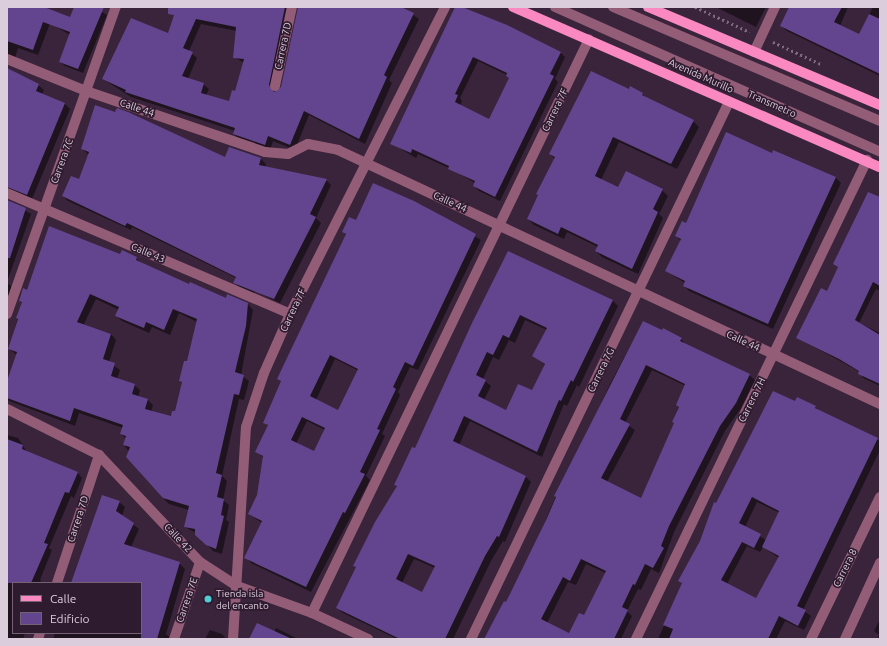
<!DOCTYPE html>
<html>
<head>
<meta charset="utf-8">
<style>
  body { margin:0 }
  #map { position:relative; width:887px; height:646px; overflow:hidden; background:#3a243b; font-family:Ubuntu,sans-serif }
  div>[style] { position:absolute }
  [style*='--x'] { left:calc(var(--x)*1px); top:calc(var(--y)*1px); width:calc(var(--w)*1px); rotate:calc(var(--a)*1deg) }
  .shadow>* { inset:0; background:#0007 }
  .building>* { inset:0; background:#62458e }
  .path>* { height:2.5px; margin-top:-1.25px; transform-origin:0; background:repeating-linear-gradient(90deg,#7d6a7d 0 2px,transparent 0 5px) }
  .minor>* { height:10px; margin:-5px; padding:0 5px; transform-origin:5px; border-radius:5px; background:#945d77 }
  .major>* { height:10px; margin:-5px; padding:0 5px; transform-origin:5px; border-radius:5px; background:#fa89c1 }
  .dots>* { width:11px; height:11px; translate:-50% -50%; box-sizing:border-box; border:2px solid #2f1b30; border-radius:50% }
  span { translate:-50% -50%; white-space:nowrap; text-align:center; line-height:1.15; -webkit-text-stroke:3.5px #2f1b30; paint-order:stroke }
  .street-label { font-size:10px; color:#dbcddb }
  .poi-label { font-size:10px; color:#dbcddb }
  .left { translate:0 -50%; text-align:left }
  .frame { position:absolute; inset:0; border:8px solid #dbcddb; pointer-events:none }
  .legend { position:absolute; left:12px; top:582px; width:130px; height:52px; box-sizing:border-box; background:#2f1b30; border:1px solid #746274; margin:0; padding:5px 7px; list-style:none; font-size:12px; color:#dbcddb }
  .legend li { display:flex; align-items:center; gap:8px; height:20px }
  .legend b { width:20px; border:1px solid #746274 }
</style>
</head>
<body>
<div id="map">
  <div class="shadow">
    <div style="clip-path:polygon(7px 7px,31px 7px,52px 18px,38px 55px,18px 48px,15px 58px,7px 62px)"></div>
    <div style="clip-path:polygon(75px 7px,94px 7px,107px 15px,83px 73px,65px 66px,60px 62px,70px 35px,53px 25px,71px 18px)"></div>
    <div style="clip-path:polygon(evenodd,177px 7px,288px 7px,275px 93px,282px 88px,299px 7px,405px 7px,404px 9px,419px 19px,389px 80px,392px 83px,365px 144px,309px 115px,295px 150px,273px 141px,270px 150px,239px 139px,234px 134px,235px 131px,131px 97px,103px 79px,168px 35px,177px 7px,201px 24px,237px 31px,234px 57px,244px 63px,236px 93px,229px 103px,206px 95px,209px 89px,203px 84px,188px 79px,197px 58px,189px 51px,201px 24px)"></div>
    <div style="clip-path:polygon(evenodd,456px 7px,560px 52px,565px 57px,555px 79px,558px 82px,500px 201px,479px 191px,474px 186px,475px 183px,449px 168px,418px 154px,416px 158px,391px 143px,456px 7px,478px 61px,507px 75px,510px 79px,490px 120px,460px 106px,462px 101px,460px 98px,478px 61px)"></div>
    <div style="clip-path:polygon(716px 7px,766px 7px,756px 27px)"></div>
    <div style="clip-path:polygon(790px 7px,848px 7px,840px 26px,859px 35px,873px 7px,880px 7px,880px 76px,787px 31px,781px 26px)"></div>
    <div style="clip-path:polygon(7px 69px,38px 85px,44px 90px,42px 94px,65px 104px,70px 109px,32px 199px,7px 195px)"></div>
    <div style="clip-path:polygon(629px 90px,642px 94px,648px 99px,693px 121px,699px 127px,677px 169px,619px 142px,601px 180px,618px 189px,626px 172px,662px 190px,668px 196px,659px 214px,663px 218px,638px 274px,602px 257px,596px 251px,598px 247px,567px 232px,564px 239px,534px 225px,528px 219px,555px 159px,550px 154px)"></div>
    <div style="clip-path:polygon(229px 148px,261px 159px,266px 164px,265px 167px,326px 180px,331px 185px,316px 218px,321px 223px,280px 303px,255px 291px,254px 294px,239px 287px,234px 282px,236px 278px,132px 227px,131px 230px,68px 201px,63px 196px,79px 181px,89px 155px,82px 149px,226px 158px)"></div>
    <div style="clip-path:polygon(774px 151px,836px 178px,841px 183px,773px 329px,689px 291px,684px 285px,685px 283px,666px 271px,681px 241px,676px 236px)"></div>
    <div style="clip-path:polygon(880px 198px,880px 291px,876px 289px,859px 323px,880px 333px,880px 386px,863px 378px,860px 372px,844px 363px,797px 338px,827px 292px,839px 268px,834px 264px)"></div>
    <div style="clip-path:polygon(7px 200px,31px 214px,7px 282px)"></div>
    <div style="clip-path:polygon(evenodd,413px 202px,481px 240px,418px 370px,410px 367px,398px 392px,400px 395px,382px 434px,385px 436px,366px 476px,370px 480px,311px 592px,251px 563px,246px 557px,262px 523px,249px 514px,258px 495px,264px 458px,257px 452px,269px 427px,265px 423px,282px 382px,278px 378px,346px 235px,343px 232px,356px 221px,413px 202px,335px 359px,359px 371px,339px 411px,316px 400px,335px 359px,413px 202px,307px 421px,325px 430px,314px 452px,296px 444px,307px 421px)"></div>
    <div style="clip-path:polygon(evenodd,509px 252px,613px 301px,618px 306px,579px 387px,577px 385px,567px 406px,564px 404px,542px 457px,470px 421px,459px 445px,526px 477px,531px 482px,505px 542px,503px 541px,491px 561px,453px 639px,397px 639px,343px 613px,337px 607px,357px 568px,354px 566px,397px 487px,395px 485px,416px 449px,509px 252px,525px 320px,547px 330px,534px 356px,545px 365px,533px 392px,507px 411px,484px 400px,491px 386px,483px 379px,493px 357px,499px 360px,509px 340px,515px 343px,525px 320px,509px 252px,414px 559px,435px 568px,423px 593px,402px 583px,414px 559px)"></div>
    <div style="clip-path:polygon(evenodd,121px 255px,136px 258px,142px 264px,190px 286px,226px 300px,248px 304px,253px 310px,241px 375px,249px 381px,244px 400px,239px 399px,222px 476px,227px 481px,223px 500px,229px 505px,226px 520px,229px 522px,222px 554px,213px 551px,196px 533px,185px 527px,189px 510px,169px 504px,163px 498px,124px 445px,126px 439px,121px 434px,123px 428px,79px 413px,75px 426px,7px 400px,7px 384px,17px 355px,9px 349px,22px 303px,20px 301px,27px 291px,121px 255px,96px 299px,119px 310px,116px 316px,122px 321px,149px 333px,152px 327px,170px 335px,179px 313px,197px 322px,188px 362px,180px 381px,183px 384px,176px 412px,172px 417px,151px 412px,153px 405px,148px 400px,138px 397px,140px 390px,134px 385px,117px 379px,120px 370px,109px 362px,116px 340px,111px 334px,83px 326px,96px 299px)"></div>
    <div style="clip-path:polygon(7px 283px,16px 290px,7px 299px)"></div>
    <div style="clip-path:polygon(evenodd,643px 322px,681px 339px,686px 345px,749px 375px,755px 380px,741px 408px,725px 431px,674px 532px,659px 573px,651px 569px,641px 590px,638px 589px,627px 611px,632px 616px,621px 639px,486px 639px,507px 603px,538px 538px,564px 477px,576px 459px,610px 384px,643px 322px,652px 370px,686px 386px,673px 422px,675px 424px,641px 499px,607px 482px,635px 430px,625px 423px,652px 370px,643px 322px,586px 564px,606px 573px,585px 616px,570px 634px,547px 623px,568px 582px,576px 585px,586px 564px)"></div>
    <div style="clip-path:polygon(evenodd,796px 403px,815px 407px,821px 412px,880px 441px,880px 450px,803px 610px,811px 616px,804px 630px,785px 621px,776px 639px,658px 639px,701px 542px,714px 503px,717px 504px,796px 403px,757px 502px,780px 513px,766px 540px,745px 527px,757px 502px,796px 403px,747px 546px,760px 552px,763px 547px,779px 558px,757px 599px,727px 584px,747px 546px)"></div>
    <div style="clip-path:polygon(7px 435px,18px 438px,27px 452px,77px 472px,82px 478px,74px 498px,71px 496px,49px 548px,52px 550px,40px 580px,42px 583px,13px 583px,13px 633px,25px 633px,23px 639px,7px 639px)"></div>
    <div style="clip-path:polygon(119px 502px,125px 507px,122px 516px,139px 529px,131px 547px,179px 563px,185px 569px,166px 634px,172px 639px,53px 639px,55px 633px,141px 633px,141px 583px,72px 583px)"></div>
    <div style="clip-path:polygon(880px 619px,880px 639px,877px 639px,879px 635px,874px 631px)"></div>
    <div style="clip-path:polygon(276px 628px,298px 639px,250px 639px,274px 632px)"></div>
    <div style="clip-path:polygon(210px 630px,222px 634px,226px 639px,205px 639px)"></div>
  </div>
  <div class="building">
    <div style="clip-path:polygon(7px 7px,44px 7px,70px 17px,74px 7px,104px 7px,78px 69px,59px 62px,70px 32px,43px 22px,33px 50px,7px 41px)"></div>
    <div style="clip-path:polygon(evenodd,168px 7px,285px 7px,269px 85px,274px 92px,281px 87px,298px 7px,401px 7px,414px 13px,384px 75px,387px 77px,359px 139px,304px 111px,290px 145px,268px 136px,265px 145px,233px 134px,235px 128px,125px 92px,126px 90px,102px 79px,131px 18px,168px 33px,174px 15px,168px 14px,168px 7px,196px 19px,236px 27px,233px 58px,244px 59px,235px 91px,232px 90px,229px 101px,201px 93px,204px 83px,182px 76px,193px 52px,183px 48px,196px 19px)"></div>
    <div style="clip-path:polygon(evenodd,455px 7px,462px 7px,507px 25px,561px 52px,550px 74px,554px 76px,495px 197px,473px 186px,475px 181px,448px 169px,449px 166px,412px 149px,411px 153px,390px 144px,455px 7px,473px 57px,507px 73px,506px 76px,509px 78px,489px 119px,455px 102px,458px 95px,455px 94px,473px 57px)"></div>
    <div style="clip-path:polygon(789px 7px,842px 7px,834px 22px,859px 34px,869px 14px,880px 19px,880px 74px,780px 26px)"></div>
    <div style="clip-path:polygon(7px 68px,39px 84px,36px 91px,65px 103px,27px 195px,7px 187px)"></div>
    <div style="clip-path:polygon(591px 71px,629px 89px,630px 86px,643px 93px,642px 95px,694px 120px,671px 164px,613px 137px,595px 176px,618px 187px,626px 171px,663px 189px,653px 209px,658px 212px,632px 269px,595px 251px,598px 245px,561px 227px,558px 234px,527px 219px,538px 195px,536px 194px,555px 157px,549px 154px)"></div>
    <div style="clip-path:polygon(95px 105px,115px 112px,117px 108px,128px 112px,225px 157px,229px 147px,261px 158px,259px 165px,327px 179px,310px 214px,316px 217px,274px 299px,233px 283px,236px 277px,127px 223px,125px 226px,62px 196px,71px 176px,79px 179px,89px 152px,81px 149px)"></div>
    <div style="clip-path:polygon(726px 132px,772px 153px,773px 150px,836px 177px,768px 324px,683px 286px,685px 281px,665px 271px,681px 239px,675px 236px,682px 221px,686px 223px)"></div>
    <div style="clip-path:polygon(evenodd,373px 183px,414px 201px,476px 234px,413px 366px,405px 362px,393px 387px,396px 389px,377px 429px,380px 430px,360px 472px,365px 474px,345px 513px,343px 512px,306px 587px,244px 558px,262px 521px,248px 514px,257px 495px,263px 456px,255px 452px,268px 425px,263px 423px,281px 381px,277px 379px,346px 234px,342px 232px,349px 217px,356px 220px,373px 183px,330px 355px,358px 369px,338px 410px,310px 396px,330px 355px,373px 183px,302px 417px,325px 428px,314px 451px,291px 440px,302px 417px)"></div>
    <div style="clip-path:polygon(868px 192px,880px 197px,880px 286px,873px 282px,855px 320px,880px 335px,880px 384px,858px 374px,859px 371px,839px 359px,796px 338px,821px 288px,827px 291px,838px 267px,833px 264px)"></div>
    <div style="clip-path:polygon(7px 200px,26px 208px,10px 258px,7px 258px)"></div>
    <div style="clip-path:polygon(evenodd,49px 226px,120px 254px,122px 250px,137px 257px,136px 260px,189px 284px,190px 282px,226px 298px,227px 294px,248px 303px,246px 326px,235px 372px,244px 375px,239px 395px,234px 394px,216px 473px,222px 475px,217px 497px,224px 499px,221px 515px,224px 516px,216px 549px,206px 545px,195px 535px,195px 529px,184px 527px,189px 506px,163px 498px,126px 457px,130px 447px,123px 445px,126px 436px,120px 434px,123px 425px,74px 408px,70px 421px,7px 398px,7px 381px,17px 352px,8px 349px,18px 319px,16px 318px,22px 302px,19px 301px,23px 288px,27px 290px,49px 226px,90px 294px,119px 307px,115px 316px,144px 328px,146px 322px,164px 330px,173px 309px,197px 319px,187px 361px,184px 361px,179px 381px,182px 382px,175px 411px,172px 411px,171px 416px,145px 409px,148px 399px,132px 394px,135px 384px,111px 376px,115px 363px,103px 359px,111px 334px,77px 322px,90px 294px)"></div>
    <div style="clip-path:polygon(evenodd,508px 251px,613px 300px,573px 382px,571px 380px,561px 401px,559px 400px,537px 452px,464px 416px,453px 441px,526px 476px,499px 537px,497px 536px,485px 556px,445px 639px,400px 639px,336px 608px,356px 567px,353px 566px,375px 522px,397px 486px,394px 485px,412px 447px,415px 448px,472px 323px,508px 251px,520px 315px,547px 328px,532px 356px,545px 364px,532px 390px,518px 384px,506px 410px,478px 396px,486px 380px,476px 375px,487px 352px,493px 355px,503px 335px,509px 338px,520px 315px,508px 251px,408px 554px,435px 566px,422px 592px,396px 579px,408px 554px)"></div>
    <div style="clip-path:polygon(evenodd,643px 321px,662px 330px,663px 328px,682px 338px,680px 341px,750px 374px,736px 403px,720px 426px,669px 526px,661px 546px,664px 548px,653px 568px,645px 564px,635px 585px,633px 584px,622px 607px,628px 610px,614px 639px,484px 639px,504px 601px,506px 602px,547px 518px,556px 497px,554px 496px,643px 321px,646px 365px,685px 384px,676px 405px,679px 407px,672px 422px,674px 423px,641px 498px,601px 478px,630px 424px,620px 419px,646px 365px,643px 321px,581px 559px,606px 571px,584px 615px,579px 613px,569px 633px,541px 619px,563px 577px,570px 581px,581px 559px)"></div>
    <div style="clip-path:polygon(evenodd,773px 391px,795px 401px,797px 397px,816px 406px,815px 408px,878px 438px,797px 606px,806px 610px,798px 626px,779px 616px,768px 639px,669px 639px,673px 629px,663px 625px,682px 583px,678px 581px,700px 541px,714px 502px,716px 503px,773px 391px,752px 497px,779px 511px,762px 547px,779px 556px,756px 598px,721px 580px,742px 542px,754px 548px,761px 534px,739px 523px,752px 497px)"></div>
    <div style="clip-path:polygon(7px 439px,23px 445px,22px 449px,78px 472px,69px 493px,65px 492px,57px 511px,44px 543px,48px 544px,31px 583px,7px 583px)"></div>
    <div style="clip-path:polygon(102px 495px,120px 501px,116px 511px,134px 523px,124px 544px,180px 562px,157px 639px,141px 639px,141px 583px,71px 583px)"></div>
    <div style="clip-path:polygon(257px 623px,292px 639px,249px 639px)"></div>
  </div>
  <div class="path">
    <div style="--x:695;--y:7;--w:60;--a:24.4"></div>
    <div style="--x:773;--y:42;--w:53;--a:24.6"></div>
  </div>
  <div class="minor">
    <div style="--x:555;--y:7;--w:356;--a:24"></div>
    <div style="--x:613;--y:7;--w:290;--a:23.1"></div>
    <div style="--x:754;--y:52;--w:50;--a:-65"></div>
    <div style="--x:7;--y:59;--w:85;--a:22.1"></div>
    <div style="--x:86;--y:91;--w:189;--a:18.8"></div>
    <div style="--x:265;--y:152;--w:23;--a:5"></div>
    <div style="--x:288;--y:154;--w:22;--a:-27"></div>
    <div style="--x:308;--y:144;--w:31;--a:11"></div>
    <div style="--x:338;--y:150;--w:599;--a:25.11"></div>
    <div style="--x:275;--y:86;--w:81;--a:-77.9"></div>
    <div style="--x:7;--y:193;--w:308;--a:23.1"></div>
    <div style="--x:7;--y:314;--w:326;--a:-70.5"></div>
    <div style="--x:7;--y:409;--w:103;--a:26.6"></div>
    <div style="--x:99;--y:455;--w:147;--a:46.7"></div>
    <div style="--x:200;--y:562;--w:44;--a:33"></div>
    <div style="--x:237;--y:586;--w:80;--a:19.8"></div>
    <div style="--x:312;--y:613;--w:62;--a:24.9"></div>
    <div style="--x:57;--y:583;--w:135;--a:-71.8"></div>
    <div style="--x:312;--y:613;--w:637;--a:-64.24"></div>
    <div style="--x:38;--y:639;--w:6;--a:-72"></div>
    <div style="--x:174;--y:639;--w:81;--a:-71.3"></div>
    <div style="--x:233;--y:639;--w:212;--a:-86.5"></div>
    <div style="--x:246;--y:427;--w:57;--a:-71.6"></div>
    <div style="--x:264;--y:373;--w:64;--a:-66.2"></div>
    <div style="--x:290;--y:314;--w:344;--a:-63.2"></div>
    <div style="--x:471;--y:639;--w:596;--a:-64.34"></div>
    <div style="--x:636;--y:639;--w:532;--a:-64.25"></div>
    <div style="--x:811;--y:639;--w:158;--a:-64.1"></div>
    <div style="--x:845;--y:639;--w:84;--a:-65.3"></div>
  </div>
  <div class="major">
    <div style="--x:513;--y:7;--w:400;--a:23.6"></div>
    <div style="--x:648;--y:7;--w:252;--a:22.9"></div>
  </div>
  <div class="dots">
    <div style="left:208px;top:599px;background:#51ccd4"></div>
  </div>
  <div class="street-label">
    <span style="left:283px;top:46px;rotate:-78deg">Carrera 7D</span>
    <span style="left:701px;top:76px;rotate:24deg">Avenida Murillo</span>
    <span style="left:772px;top:104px;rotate:24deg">Transmetro</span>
    <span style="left:137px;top:108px;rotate:19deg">Calle 44</span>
    <span style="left:555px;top:110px;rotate:-64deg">Carrera 7F</span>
    <span style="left:62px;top:161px;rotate:-70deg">Carrera 7C</span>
    <span style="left:450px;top:202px;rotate:25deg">Calle 44</span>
    <span style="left:148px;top:253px;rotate:23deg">Calle 43</span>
    <span style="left:293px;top:310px;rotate:-65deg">Carrera 7F</span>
    <span style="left:743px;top:341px;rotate:25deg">Calle 44</span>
    <span style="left:601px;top:370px;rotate:-64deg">Carrera 7G</span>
    <span style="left:752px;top:400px;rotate:-64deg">Carrera 7H</span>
    <span style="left:78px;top:519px;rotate:-72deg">Carrera 7D</span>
    <span style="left:178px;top:538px;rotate:47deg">Calle 42</span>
    <span style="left:845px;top:568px;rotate:-64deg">Carrera 8</span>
    <span style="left:187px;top:600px;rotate:-71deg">Carrera 7E</span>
  </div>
  <div class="poi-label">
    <span class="left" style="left:216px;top:599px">Tienda isla<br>del encanto</span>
  </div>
  <div class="frame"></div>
  <ul class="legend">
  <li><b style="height:5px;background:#fa89c1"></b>Calle</li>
  <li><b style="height:11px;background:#62458e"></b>Edificio</li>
  </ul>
</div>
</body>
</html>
